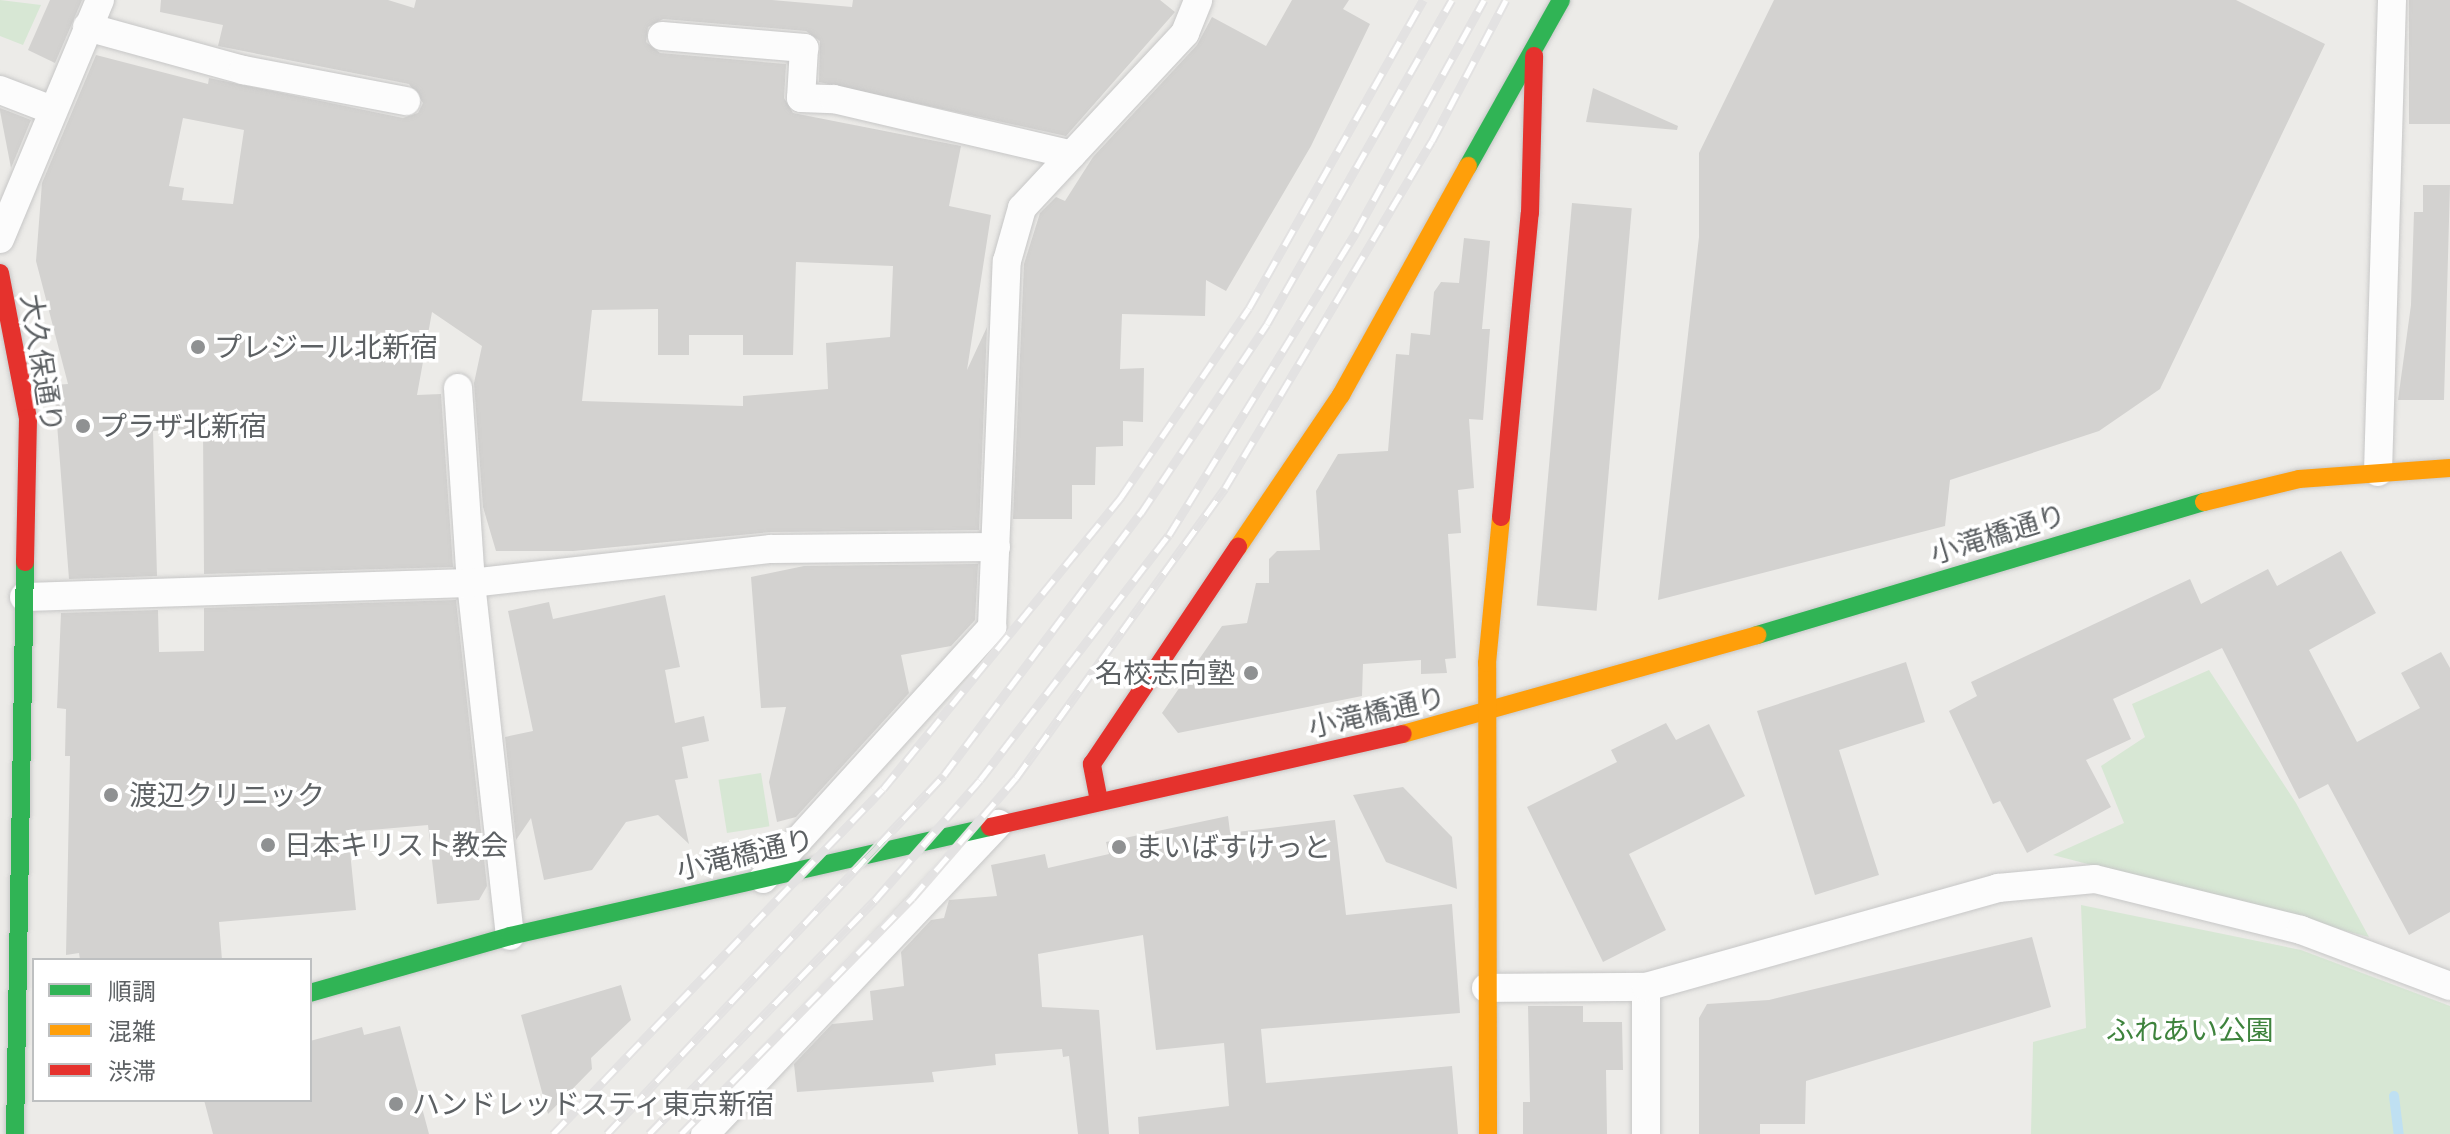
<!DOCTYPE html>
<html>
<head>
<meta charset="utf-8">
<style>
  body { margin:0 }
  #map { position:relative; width:2450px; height:1134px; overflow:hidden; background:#ecebe8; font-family:"Titillium Web","Noto Sans JP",sans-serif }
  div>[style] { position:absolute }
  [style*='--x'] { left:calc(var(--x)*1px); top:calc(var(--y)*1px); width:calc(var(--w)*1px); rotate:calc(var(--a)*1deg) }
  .green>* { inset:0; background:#d7e7d4; transform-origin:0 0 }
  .stream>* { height:10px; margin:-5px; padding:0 5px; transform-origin:5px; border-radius:5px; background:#bfe0f2 }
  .building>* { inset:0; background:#d3d2d0; transform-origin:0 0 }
  .roads { filter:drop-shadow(0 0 2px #c7c7c7) drop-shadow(0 0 2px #c7c7c7) }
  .street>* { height:28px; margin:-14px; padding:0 14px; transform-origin:14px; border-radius:14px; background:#fcfcfc }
  .fast>* { height:18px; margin:-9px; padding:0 9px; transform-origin:9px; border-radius:9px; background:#30b455 }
  .slow>* { height:18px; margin:-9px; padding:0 9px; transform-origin:9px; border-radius:9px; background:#ff9f0a }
  .jam>* { height:18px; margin:-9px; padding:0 9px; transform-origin:9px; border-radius:9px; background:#e5322d }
  .rail>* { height:9px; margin-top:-4.5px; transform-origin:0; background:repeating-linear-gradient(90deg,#fff 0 18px,#e3e2e2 0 36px); box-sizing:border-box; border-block:2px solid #e3e2e2 }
  .dots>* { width:22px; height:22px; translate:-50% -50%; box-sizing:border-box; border:4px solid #fff; border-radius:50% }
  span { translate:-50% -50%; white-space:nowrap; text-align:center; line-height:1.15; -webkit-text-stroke:7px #fff; paint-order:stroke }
  .poi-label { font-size:28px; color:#5d6164 }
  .left { translate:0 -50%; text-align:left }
  .right { translate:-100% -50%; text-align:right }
  .street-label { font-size:28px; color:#5d6164 }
  .park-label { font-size:28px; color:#3e833d }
  .legend { position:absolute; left:32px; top:958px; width:280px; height:144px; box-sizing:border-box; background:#fff; border:2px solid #bec0c1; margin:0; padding:10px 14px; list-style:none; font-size:24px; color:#5d6164 }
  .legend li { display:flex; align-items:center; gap:16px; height:40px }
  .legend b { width:40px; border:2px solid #bec0c1 }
</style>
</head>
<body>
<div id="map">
  <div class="green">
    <div style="clip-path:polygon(0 0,41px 5px,23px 45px,0 36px)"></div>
    <div style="clip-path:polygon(2209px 670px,2296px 803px,2369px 937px,2053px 855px,2124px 823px,2101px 766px,2145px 737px,2132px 704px)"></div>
    <div style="left:761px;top:773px;width:54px;height:43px;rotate:81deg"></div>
    <div style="clip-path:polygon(2081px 905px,2301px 950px,2450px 1006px,2450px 1134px,2031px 1134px,2033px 1042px,2086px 1028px)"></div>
  </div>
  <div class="stream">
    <div style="--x:2394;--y:1096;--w:38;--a:83"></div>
  </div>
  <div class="building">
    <div style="clip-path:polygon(50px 0,82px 0,55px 63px,28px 50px)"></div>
    <div style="clip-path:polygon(evenodd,161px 0,388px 0,414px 8px,416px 0,772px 0,852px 7px,853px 0,1160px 0,1175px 12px,1066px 136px,819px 82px,820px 41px,806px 31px,663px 19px,648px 27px,646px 42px,660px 53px,786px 64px,784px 98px,793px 113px,961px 146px,949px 206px,991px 215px,967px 370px,987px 327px,979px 530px,771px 532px,573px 551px,496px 551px,483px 507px,474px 383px,482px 346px,432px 312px,417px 395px,441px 394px,453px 567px,204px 574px,203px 428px,153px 431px,157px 576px,69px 579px,54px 385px,68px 384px,36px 261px,42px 183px,96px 55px,208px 84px,209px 78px,403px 118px,418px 113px,423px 103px,409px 84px,218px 46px,223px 25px,160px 12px,161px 0,183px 118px,244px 130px,233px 204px,182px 200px,184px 188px,169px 186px,183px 118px,161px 0,796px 262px,893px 266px,890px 337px,826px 343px,828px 389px,743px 396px,743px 406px,582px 401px,592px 310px,658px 309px,658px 355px,689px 355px,689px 335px,743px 335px,743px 355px,793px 355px,796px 262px)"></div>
    <div style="clip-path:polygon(1292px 0,1349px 0,1343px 9px,1370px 24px,1311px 146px,1226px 291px,1206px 280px,1205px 316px,1122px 314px,1120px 369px,1144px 368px,1143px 422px,1123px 421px,1123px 446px,1096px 447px,1095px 485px,1072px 485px,1072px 519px,1013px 519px,1024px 264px,1040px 213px,1056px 197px,1065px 201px,1093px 157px,1197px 45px,1212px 17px,1266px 46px)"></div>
    <div style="clip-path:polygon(1774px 0,2236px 0,2325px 44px,2160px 389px,2099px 431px,1950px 480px,1945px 526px,1658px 600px,1699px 237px,1699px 153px)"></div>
    <div style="left:2409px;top:0;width:41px;height:124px"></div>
    <div style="clip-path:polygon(1593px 88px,1678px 126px,1677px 130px,1586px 122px)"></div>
    <div style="clip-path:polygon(0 108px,31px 120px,11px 168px,0 111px)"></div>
    <div style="clip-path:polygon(2423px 185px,2450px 185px,2444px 400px,2398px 400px,2411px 305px,2414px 212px,2423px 212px)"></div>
    <div style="left:1572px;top:203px;width:60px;height:404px;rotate:5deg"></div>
    <div style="clip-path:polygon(1464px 238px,1490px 241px,1482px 329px,1490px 329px,1483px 420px,1469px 419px,1474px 488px,1458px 490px,1461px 533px,1448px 534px,1456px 658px,1445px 659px,1447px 673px,1421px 674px,1421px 660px,1363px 664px,1362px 696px,1178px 733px,1162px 713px,1222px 626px,1247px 623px,1256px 583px,1269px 583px,1269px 559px,1277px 551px,1320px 550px,1316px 491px,1338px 454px,1388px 451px,1396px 354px,1409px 355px,1411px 333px,1430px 335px,1434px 292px,1441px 282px,1459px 283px)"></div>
    <div style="clip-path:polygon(2341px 551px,2376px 613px,2309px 650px,2357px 742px,2420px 708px,2401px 673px,2441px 652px,2450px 668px,2450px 912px,2409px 935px,2328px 784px,2299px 799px,2222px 648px,2113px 699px,2131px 739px,2086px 760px,2111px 807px,2027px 853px,2000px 801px,1993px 804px,1949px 711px,1977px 696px,1971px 682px,2190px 579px,2201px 604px,2268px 569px,2277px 586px)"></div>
    <div style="clip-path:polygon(978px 564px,975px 620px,951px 646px,901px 655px,909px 693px,796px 817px,777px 822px,769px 782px,786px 707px,761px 708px,751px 577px,804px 566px)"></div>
    <div style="clip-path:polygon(665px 595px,680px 667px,665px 670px,675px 723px,704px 716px,709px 741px,682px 747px,688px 778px,675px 780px,689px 844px,658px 815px,626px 822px,592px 870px,544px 880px,531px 818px,516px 840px,505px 737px,533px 731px,508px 611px,549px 602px,553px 619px)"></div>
    <div style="clip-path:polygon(456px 600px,487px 886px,479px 900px,437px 904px,428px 825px,348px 832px,356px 910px,219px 922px,222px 960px,80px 960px,79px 953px,66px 955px,70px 756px,65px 756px,66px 709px,57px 708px,61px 613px,158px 610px,159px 652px,204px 651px,204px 608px)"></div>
    <div style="clip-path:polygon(1906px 662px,1925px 722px,1839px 750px,1879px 875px,1815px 895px,1757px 711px)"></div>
    <div style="clip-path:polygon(1666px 723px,1676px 740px,1709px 724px,1745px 796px,1629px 854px,1666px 930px,1603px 962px,1527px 807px,1617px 762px,1611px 750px)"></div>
    <div style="clip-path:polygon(1403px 787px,1452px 837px,1457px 889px,1386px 862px,1353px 795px)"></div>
    <div style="clip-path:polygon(1228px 816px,1230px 832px,1237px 832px,1335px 820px,1346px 915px,1452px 904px,1460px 1013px,1261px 1029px,1266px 1083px,1452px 1066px,1458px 1134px,1139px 1134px,1138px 1117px,1229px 1106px,1224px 1043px,1156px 1050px,1143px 935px,1038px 954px,1042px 1007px,1099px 1010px,1109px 1134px,1078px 1134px,1069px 1056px,1063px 1057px,1062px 1049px,995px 1054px,996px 1065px,932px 1072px,934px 1082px,797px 1092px,794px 1064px,832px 1024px,873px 1020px,870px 991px,904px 986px,901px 952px,931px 920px,944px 918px,949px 900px,997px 896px,991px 865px,1045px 854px,1048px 868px,1109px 854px,1106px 842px)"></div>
    <div style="clip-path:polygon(2032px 937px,2051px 1007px,1806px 1081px,1805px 1124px,1760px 1124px,1760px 1134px,1699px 1134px,1699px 1018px,1707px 1004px,1769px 1000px)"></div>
    <div style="clip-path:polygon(621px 985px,631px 1020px,591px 1058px,592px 1069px,548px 1114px,521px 1015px)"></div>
    <div style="clip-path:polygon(1528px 1006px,1583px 1006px,1583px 1022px,1622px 1022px,1623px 1070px,1606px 1070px,1607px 1134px,1523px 1134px,1523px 1102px,1530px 1102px)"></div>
    <div style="clip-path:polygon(400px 1026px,429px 1134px,213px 1134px,204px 1100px,310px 1100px,310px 1041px,362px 1027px,364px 1035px)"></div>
  </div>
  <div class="roads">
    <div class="street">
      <div style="--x:87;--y:27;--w:162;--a:15.4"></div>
      <div style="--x:243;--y:70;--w:166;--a:10.8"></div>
      <div style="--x:662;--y:36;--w:143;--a:4.8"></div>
      <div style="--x:804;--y:48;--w:50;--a:93.4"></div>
      <div style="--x:801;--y:98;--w:33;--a:2"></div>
      <div style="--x:834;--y:99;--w:244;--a:13.2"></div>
      <div style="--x:0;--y:90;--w:56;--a:21"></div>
      <div style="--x:0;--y:239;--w:259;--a:-67.3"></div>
      <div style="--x:458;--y:388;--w:195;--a:86.2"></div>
      <div style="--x:471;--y:583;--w:355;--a:83.7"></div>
      <div style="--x:2378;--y:472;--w:472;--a:-88.3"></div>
      <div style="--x:24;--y:597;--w:447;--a:-1.8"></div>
      <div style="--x:471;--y:583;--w:302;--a:-6.5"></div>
      <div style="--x:771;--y:549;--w:225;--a:-0.5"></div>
      <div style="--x:763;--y:879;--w:341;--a:-47.7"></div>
      <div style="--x:992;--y:627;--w:366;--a:-87.7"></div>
      <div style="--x:1007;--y:261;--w:55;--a:-74.2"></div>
      <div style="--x:1022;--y:208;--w:239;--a:-47"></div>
      <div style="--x:1185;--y:33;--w:35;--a:-68"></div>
      <div style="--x:1646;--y:987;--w:147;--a:90"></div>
      <div style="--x:1486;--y:988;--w:160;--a:-0.4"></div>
      <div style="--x:1646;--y:987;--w:366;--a:-15.7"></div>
      <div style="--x:1998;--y:888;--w:97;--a:-5.3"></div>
      <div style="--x:2095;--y:879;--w:212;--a:13.9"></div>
      <div style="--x:2301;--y:930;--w:159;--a:20.6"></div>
      <div style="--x:705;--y:1134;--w:427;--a:-46.6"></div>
    </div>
    <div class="fast">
      <div style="--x:1468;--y:166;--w:190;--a:-60.7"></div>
      <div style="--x:1757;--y:635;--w:466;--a:-16.6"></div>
      <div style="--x:310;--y:993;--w:208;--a:-15.9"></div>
      <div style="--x:510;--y:936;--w:492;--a:-12.8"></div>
      <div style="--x:15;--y:1134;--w:572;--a:-89"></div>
    </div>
    <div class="slow">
      <div style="--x:2204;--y:502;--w:98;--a:-13.6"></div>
      <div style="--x:2299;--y:479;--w:151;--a:-4.2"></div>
      <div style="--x:1238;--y:547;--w:184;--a:-55.9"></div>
      <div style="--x:1341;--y:395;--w:262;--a:-61"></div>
      <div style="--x:1403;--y:734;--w:368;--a:-15.6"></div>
      <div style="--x:1488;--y:1134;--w:471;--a:-90.1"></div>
      <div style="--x:1487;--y:663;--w:147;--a:-84.5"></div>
    </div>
    <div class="jam">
      <div style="--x:0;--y:273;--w:148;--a:79.1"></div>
      <div style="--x:28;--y:418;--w:144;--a:91.2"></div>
      <div style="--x:1501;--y:517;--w:305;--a:-84.6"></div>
      <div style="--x:1530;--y:213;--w:157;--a:-88.5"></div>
      <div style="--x:1099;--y:801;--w:38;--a:-101"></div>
      <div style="--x:1092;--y:764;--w:262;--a:-56.1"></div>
      <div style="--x:990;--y:827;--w:423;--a:-12.7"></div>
    </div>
  </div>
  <div class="rail">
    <div style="--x:553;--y:1134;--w:477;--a:-46.3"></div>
    <div style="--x:883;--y:789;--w:377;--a:-50.8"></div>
    <div style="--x:1121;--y:497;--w:228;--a:-55.9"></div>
    <div style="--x:1249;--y:308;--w:354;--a:-60.5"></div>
    <div style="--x:607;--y:1134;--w:492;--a:-46.8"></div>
    <div style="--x:944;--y:775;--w:328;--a:-53.1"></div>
    <div style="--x:1141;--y:513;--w:227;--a:-56.3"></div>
    <div style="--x:1267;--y:324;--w:373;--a:-60.3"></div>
    <div style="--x:649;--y:1134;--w:325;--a:-46"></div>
    <div style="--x:875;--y:900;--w:159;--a:-48.8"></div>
    <div style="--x:980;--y:780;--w:309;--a:-52.4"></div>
    <div style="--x:1169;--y:535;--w:356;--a:-58.3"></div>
    <div style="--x:1356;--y:232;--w:265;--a:-61.1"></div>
    <div style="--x:681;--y:1134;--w:330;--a:-45.6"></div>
    <div style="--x:912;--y:898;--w:159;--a:-49.1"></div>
    <div style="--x:1016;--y:778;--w:357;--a:-54.2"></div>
    <div style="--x:1225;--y:488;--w:404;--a:-59.2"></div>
    <div style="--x:1432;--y:141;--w:159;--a:-62.3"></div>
  </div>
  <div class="dots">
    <div style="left:198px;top:347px;background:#8f9192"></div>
    <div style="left:83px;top:426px;background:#8f9192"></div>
    <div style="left:1251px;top:673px;background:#8f9192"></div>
    <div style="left:111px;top:795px;background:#8f9192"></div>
    <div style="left:268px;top:845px;background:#8f9192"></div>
    <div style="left:1119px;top:847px;background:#8f9192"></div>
    <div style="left:396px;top:1104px;background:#8f9192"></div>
  </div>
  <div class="poi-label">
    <span class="left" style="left:214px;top:347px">プレジール北新宿</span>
    <span class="left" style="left:99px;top:426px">プラザ北新宿</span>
    <span class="right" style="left:1235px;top:673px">名校志向塾</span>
    <span class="left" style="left:129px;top:795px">渡辺クリニック</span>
    <span class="left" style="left:284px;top:845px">日本キリスト教会</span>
    <span class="left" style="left:1135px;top:847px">まいばすけっと</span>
    <span class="left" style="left:412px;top:1104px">ハンドレッドスティ東京新宿</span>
  </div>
  <div class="street-label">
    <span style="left:42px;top:363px;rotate:81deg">大久保通り</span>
    <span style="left:1998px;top:534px;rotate:-17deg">小滝橋通り</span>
    <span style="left:1377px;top:712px;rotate:-13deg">小滝橋通り</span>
    <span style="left:745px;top:854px;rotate:-13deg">小滝橋通り</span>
  </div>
  <div class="park-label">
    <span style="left:2190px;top:1030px">ふれあい公園</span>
  </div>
  <ul class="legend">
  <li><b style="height:10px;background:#30b455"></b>順調</li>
  <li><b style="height:10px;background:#ff9f0a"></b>混雑</li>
  <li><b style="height:10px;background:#e5322d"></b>渋滞</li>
  </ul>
</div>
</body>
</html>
